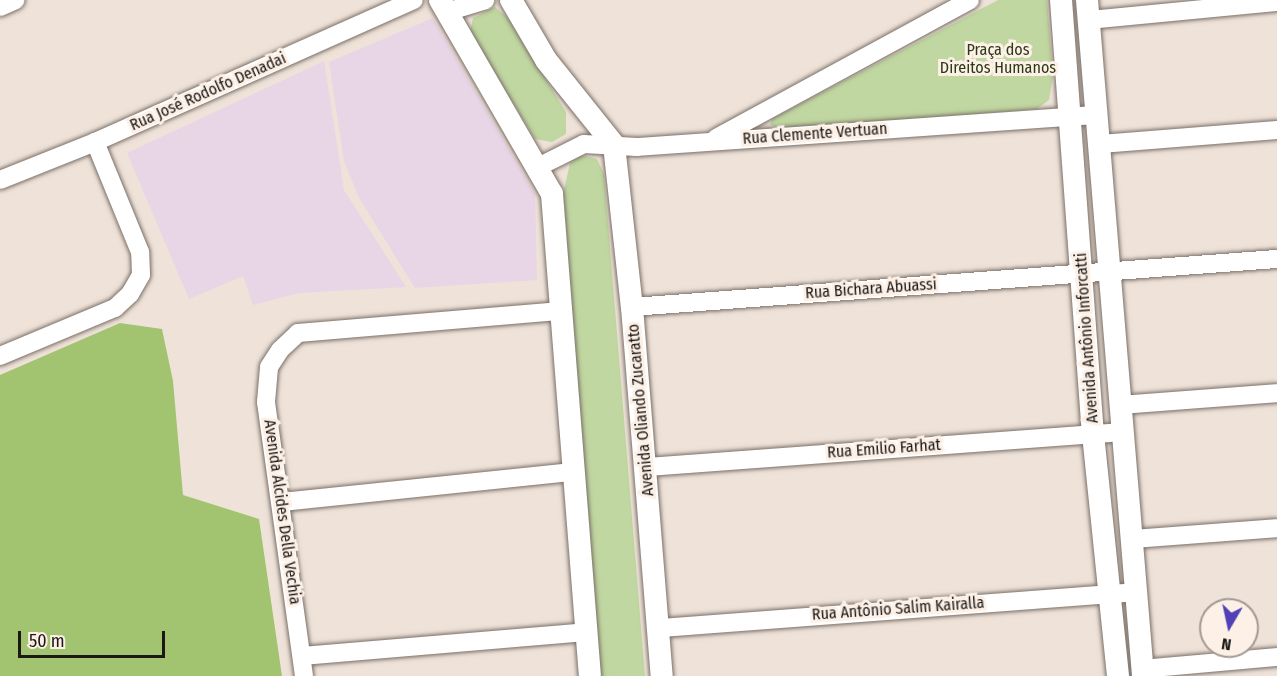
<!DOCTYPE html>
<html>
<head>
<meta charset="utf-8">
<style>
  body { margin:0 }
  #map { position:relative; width:1277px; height:676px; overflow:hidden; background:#efe3d9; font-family:"Fira Sans Condensed",sans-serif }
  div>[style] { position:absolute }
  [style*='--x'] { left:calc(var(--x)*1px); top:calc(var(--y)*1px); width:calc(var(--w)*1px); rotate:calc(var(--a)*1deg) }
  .education>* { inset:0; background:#e8d5e5 }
  .green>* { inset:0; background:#c0d7a1 }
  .forest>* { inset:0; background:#a2c470 }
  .roads { filter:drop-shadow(0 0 2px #7a6f67) drop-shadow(0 0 2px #7a6f67) }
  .minor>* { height:18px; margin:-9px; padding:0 9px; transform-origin:9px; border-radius:9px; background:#fff }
  .tertiary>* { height:22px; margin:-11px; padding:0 11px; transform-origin:11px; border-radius:11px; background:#fff }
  span { translate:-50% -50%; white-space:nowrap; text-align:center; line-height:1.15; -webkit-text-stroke:6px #fcf0e7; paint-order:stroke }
  .park-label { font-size:16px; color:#2c3916 }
  .street-label { font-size:16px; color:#1c1815 }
  .north { position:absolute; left:1199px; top:598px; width:60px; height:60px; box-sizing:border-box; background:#fcf0e7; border:2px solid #a29a93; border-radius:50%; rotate:189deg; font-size:16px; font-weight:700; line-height:24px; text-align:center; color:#1c1815 }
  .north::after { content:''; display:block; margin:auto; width:21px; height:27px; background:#5140b8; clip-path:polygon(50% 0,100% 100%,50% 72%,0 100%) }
  .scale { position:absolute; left:18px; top:631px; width:147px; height:27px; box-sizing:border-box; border:3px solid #1c1815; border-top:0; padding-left:8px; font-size:18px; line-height:21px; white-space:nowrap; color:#1c1815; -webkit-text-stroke:4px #fcf0e7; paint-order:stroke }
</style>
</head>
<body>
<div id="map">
  <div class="education">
    <div style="clip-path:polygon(433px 18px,535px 194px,537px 280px,415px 288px,359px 198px,344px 161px,329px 62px)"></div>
    <div style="clip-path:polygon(324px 61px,344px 190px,406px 287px,299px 293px,253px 305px,243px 276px,189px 299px,127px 153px)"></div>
  </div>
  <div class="green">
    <div style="clip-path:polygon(998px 0,1047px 0,1053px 76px,1049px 100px,1037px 109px,784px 129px,770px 125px,772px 119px)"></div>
    <div style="clip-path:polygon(495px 7px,507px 17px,566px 112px,566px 134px,552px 142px,535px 139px,470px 32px,473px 18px)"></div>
    <div style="clip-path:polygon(581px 155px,597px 159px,604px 174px,645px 676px,599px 676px,562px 199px,570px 163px)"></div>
  </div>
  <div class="forest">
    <div style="clip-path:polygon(120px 323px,162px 329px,173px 381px,183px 495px,259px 519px,282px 676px,0 676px,0 375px)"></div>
  </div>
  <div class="roads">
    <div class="minor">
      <div style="--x:0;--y:7;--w:17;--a:-24"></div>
      <div style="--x:450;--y:11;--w:37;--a:-17"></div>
      <div style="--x:1089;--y:20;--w:189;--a:-5.5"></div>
      <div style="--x:716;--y:138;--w:289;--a:-28.5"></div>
      <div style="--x:1100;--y:144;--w:178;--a:-4.5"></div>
      <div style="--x:538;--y:167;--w:51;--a:-26.6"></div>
      <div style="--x:584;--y:144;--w:53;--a:3.2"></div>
      <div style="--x:637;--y:147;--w:461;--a:-4"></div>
      <div style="--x:0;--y:180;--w:102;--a:-21.8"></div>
      <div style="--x:95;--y:142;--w:349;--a:-24"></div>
      <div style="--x:632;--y:307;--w:647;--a:-4.26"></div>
      <div style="--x:0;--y:356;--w:125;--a:-22.7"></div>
      <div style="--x:115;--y:308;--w:21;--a:-43"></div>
      <div style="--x:130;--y:294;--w:22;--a:-60"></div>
      <div style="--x:141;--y:275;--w:23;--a:-92"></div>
      <div style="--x:140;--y:252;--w:119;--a:-112.2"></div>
      <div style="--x:1119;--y:405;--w:158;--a:-4.3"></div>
      <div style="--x:646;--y:467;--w:476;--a:-4.2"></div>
      <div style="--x:281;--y:502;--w:294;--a:-5.9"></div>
      <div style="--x:1132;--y:539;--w:145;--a:-4.3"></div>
      <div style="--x:660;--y:628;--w:477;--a:-4.3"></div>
      <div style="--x:302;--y:656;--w:285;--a:-4.8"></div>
      <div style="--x:1142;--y:669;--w:136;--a:-5.1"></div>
      <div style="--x:304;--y:676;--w:277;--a:-97.9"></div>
      <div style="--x:266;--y:402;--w:35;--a:-85"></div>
      <div style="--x:269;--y:367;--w:20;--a:-57"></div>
      <div style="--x:280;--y:350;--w:25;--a:-43"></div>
      <div style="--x:298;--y:333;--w:264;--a:-4.8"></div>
    </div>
    <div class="tertiary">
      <div style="--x:440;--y:0;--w:224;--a:60"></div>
      <div style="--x:552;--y:194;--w:483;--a:85.5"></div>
      <div style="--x:511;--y:0;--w:69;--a:59.7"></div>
      <div style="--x:546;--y:60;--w:109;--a:51.3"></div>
      <div style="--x:614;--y:145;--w:163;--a:83.7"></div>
      <div style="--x:632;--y:307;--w:370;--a:85.4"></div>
      <div style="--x:1061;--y:0;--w:435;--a:85.8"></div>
      <div style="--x:1093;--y:434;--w:243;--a:84.1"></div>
      <div style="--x:1087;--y:0;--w:678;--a:85.26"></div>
    </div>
  </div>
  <div class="park-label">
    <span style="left:998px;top:59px">Praça dos<br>Direitos Humanos</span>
  </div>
  <div class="street-label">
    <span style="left:208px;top:92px;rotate:-24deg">Rua José Rodolfo Denadai</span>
    <span style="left:815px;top:134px;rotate:-4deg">Rua Clemente Vertuan</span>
    <span style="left:871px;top:289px;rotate:-4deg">Rua Bichara Abuassi</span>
    <span style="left:1087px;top:338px;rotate:-94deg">Avenida Antônio Inforcatti</span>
    <span style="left:641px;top:410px;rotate:-95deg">Avenida Oliando Zucaratto</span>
    <span style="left:884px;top:449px;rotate:-4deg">Rua Emilio Farhat</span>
    <span style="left:282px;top:512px;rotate:82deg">Avenida Alcides Della Vechia</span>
    <span style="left:898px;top:609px;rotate:-4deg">Rua Antônio Salim Kairalla</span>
  </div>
  <div class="north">N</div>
  <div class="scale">50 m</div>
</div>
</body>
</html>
